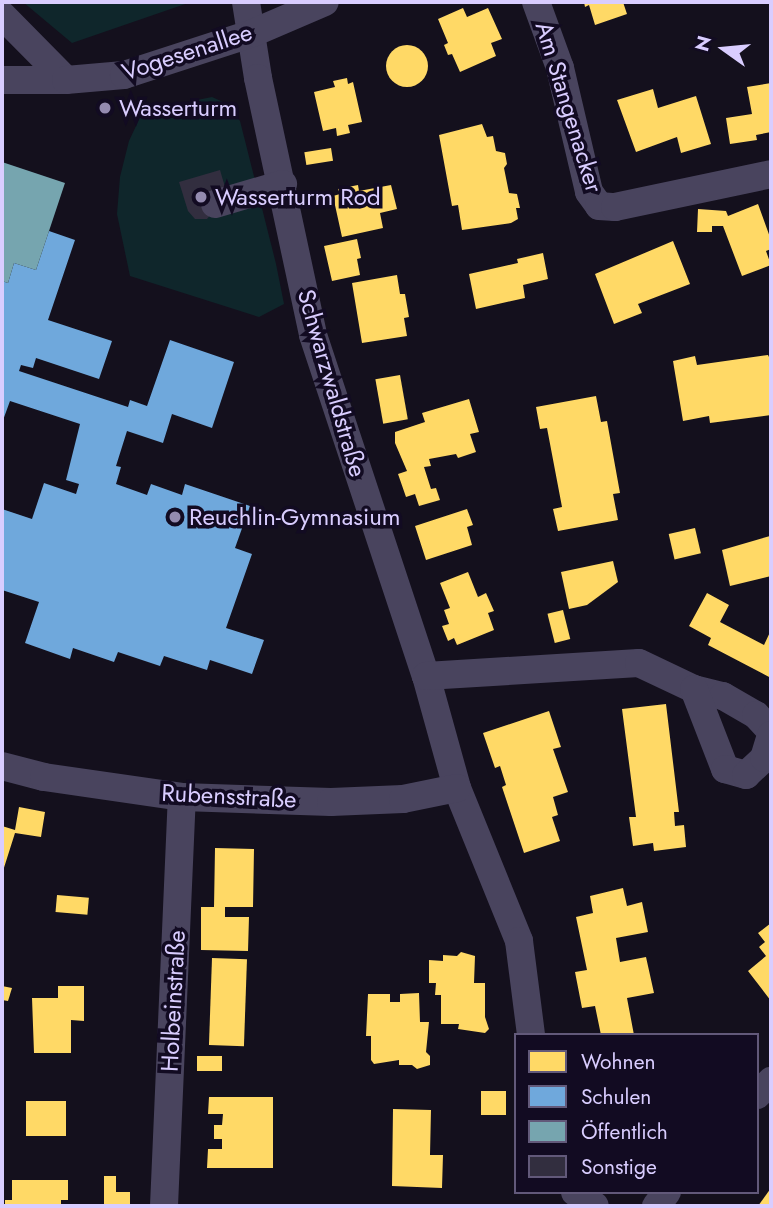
<!DOCTYPE html>
<html>
<head>
<meta charset="utf-8">
<style>
  body { margin:0 }
  #map { position:relative; width:773px; height:1208px; overflow:hidden; background:#14101d; font-family:Jost,sans-serif }
  div>[style] { position:absolute }
  [style*='--x'] { left:calc(var(--x)*1px); top:calc(var(--y)*1px); width:calc(var(--w)*1px); rotate:calc(var(--a)*1deg) }
  .green>* { inset:0; background:#0f262b }
  .homes>* { inset:0; background:#ffd966; transform-origin:0 0 }
  .round { border-radius:50% }
  .schools>* { inset:0; background:#6fa8dc }
  .public>* { inset:0; background:#76a5af }
  .building>* { inset:0; background:#322e3f }
  .minor>* { height:28px; margin:-14px; padding:0 14px; transform-origin:14px; border-radius:14px; background:#49445e }
  .dots>* { width:19px; height:19px; translate:-50% -50%; box-sizing:border-box; border:4px solid #120b22; border-radius:50% }
  span { translate:-50% -50%; white-space:nowrap; text-align:center; line-height:1.15; -webkit-text-stroke:7px #120b22; paint-order:stroke }
  .street-label { font-size:24px; color:#d9cdff }
  .poi-label { font-size:24px; color:#d9cdff }
  .left { translate:0 -50%; text-align:left }
  .frame { position:absolute; inset:0; border:4px solid #d9cdff; pointer-events:none }
  .legend { position:absolute; left:514px; top:1033px; width:245px; height:161px; box-sizing:border-box; background:#120b22; border:2px solid #62597a; margin:0; padding:9px 12px; list-style:none; font-size:21px; color:#d9cdff }
  .legend li { display:flex; align-items:center; gap:14px; height:35px }
  .legend b { width:35px; border:2px solid #62597a }
  .north { position:absolute; left:689px; top:14px; width:70px; height:70px; -webkit-text-stroke:5px #120b22; paint-order:stroke; rotate:285deg; font-size:19px; font-weight:700; line-height:28px; text-align:center; color:#d9cdff }
  .north::after { content:''; display:block; margin:auto; width:24px; height:32px; background:#d9cdff; clip-path:polygon(50% 0,100% 100%,50% 72%,0 100%) }
</style>
</head>
<body>
<div id="map">
  <div class="green">
    <div style="clip-path:polygon(23px 2px,191px 2px,72px 43px)"></div>
    <div style="clip-path:polygon(212px 97px,223px 102px,240px 121px,276px 264px,284px 304px,259px 317px,130px 276px,117px 214px,120px 177px,129px 141px,143px 111px)"></div>
  </div>
  <div class="homes">
    <div style="clip-path:polygon(584px 2px,623px 2px,627px 14px,595px 25px,589px 5px,585px 7px)"></div>
    <div style="clip-path:polygon(463px 8px,467px 17px,488px 8px,502px 39px,491px 43px,496px 56px,460px 72px,452px 54px,448px 55px,444px 45px,448px 43px,438px 19px)"></div>
    <div class="round" style="left:386px;top:45px;width:42px;height:42px"></div>
    <div style="clip-path:polygon(347px 78px,348px 84px,353px 82px,362px 122px,348px 125px,350px 133px,337px 136px,336px 128px,323px 131px,314px 92px,335px 87px,333px 81px)"></div>
    <div style="clip-path:polygon(771px 83px,771px 132px,756px 135px,757px 140px,730px 144px,726px 118px,752px 114px,747px 87px)"></div>
    <div style="clip-path:polygon(653px 89px,658px 108px,696px 96px,711px 144px,681px 153px,677px 137px,636px 152px,617px 100px)"></div>
    <div style="clip-path:polygon(482px 124px,487px 137px,493px 136px,496px 151px,505px 153px,507px 164px,504px 168px,509px 193px,517px 194px,520px 208px,516px 208px,518px 219px,511px 223px,462px 230px,458px 205px,452px 206px,439px 135px)"></div>
    <div style="left:331px;top:148px;width:13px;height:27px;rotate:81deg"></div>
    <div style="clip-path:polygon(358px 185px,359px 191px,391px 185px,397px 209px,380px 213px,383px 228px,342px 237px,333px 196px,340px 194px,338px 189px)"></div>
    <div style="clip-path:polygon(758px 204px,771px 240px,771px 249px,766px 251px,771px 265px,742px 276px,723px 226px,712px 226px,712px 232px,697px 232px,698px 209px,726px 211px,728px 216px)"></div>
    <div style="clip-path:polygon(357px 239px,361px 258px,357px 259px,360px 275px,332px 281px,324px 246px)"></div>
    <div style="clip-path:polygon(673px 241px,690px 284px,638px 304px,642px 313px,614px 324px,595px 274px)"></div>
    <div style="clip-path:polygon(543px 253px,548px 279px,523px 285px,525px 298px,476px 309px,469px 274px,518px 263px,517px 259px)"></div>
    <div style="clip-path:polygon(397px 275px,400px 294px,405px 294px,409px 317px,404px 318px,407px 336px,362px 343px,352px 283px)"></div>
    <div style="clip-path:polygon(768px 355px,771px 361px,771px 415px,710px 423px,709px 416px,683px 421px,673px 361px,695px 356px,697px 365px)"></div>
    <div style="left:400px;top:375px;width:45px;height:25px;rotate:80deg"></div>
    <div style="clip-path:polygon(596px 396px,601px 422px,607px 421px,620px 493px,613px 494px,618px 520px,558px 531px,553px 509px,562px 507px,547px 428px,540px 429px,536px 407px)"></div>
    <div style="clip-path:polygon(469px 399px,479px 432px,470px 434px,476px 452px,458px 458px,456px 454px,429px 459px,431px 466px,424px 467px,431px 489px,436px 488px,440px 500px,419px 506px,415px 494px,406px 497px,398px 474px,407px 471px,395px 443px,395px 432px,425px 422px,422px 413px)"></div>
    <div style="clip-path:polygon(467px 509px,473px 525px,467px 527px,472px 545px,426px 560px,415px 526px)"></div>
    <div style="left:695px;top:528px;width:26px;height:27px;rotate:77deg"></div>
    <div style="clip-path:polygon(770px 536px,771px 576px,730px 586px,722px 550px)"></div>
    <div style="clip-path:polygon(613px 561px,618px 582px,587px 605px,569px 609px,561px 572px)"></div>
    <div style="clip-path:polygon(468px 572px,478px 597px,486px 593px,494px 611px,488px 613px,494px 630px,457px 645px,454px 638px,448px 641px,442px 626px,449px 624px,444px 610px,450px 608px,440px 583px)"></div>
    <div style="clip-path:polygon(707px 593px,729px 605px,720px 622px,764px 645px,771px 630px,771px 678px,708px 645px,711px 638px,689px 626px)"></div>
    <div style="left:563px;top:610px;width:30px;height:16px;rotate:76deg"></div>
    <div style="clip-path:polygon(666px 704px,679px 812px,674px 812px,675px 826px,684px 825px,686px 847px,654px 851px,653px 843px,633px 846px,629px 817px,636px 817px,622px 709px)"></div>
    <div style="clip-path:polygon(549px 711px,561px 747px,553px 749px,568px 792px,553px 797px,558px 815px,552px 817px,560px 841px,524px 853px,502px 787px,506px 785px,500px 766px,495px 768px,483px 733px)"></div>
    <div style="clip-path:polygon(19px 807px,45px 812px,41px 837px,15px 833px,2px 874px,2px 826px,15px 830px)"></div>
    <div style="clip-path:polygon(215px 848px,254px 849px,253px 907px,225px 907px,225px 917px,249px 917px,248px 951px,201px 950px,201px 907px,214px 907px)"></div>
    <div style="clip-path:polygon(623px 888px,627px 906px,642px 902px,648px 932px,616px 938px,620px 962px,646px 957px,654px 993px,627px 998px,634px 1035px,601px 1035px,595px 1006px,582px 1008px,575px 972px,587px 970px,576px 917px,593px 913px,590px 896px)"></div>
    <div style="left:57px;top:895px;width:32px;height:17px;rotate:5deg"></div>
    <div style="clip-path:polygon(771px 923px,771px 1001px,748px 971px,766px 956px,759px 947px,765px 942px,758px 933px)"></div>
    <div style="clip-path:polygon(461px 952px,475px 956px,474px 983px,485px 983px,485px 1017px,489px 1029px,485px 1033px,458px 1029px,459px 1024px,441px 1024px,441px 995px,435px 995px,436px 983px,429px 983px,429px 960px,443px 961px,443px 955px,457px 956px)"></div>
    <div style="left:212px;top:958px;width:35px;height:87px;rotate:2deg"></div>
    <div style="clip-path:polygon(2px 986px,12px 988px,8px 1001px,2px 1000px)"></div>
    <div style="clip-path:polygon(58px 986px,84px 986px,84px 1021px,71px 1020px,71px 1053px,34px 1053px,32px 998px,58px 998px)"></div>
    <div style="clip-path:polygon(419px 993px,420px 1022px,429px 1022px,426px 1052px,430px 1056px,430px 1065px,417px 1069px,412px 1065px,399px 1065px,399px 1060px,374px 1064px,371px 1060px,371px 1036px,366px 1036px,368px 994px,390px 994px,390px 1002px,400px 1002px,400px 994px)"></div>
    <div style="left:197px;top:1056px;width:25px;height:15px"></div>
    <div style="left:481px;top:1091px;width:25px;height:24px"></div>
    <div style="clip-path:polygon(209px 1097px,273px 1097px,273px 1168px,207px 1168px,208px 1149px,222px 1149px,222px 1139px,214px 1139px,214px 1125px,222px 1125px,223px 1114px,208px 1114px)"></div>
    <div style="left:26px;top:1101px;width:40px;height:35px"></div>
    <div style="clip-path:polygon(393px 1109px,431px 1110px,430px 1155px,443px 1155px,442px 1188px,392px 1186px)"></div>
    <div style="clip-path:polygon(104px 1176px,116px 1176px,116px 1192px,130px 1192px,130px 1206px,104px 1206px)"></div>
    <div style="clip-path:polygon(12px 1180px,68px 1180px,68px 1200px,61px 1200px,61px 1206px,5px 1206px,5px 1200px,12px 1200px)"></div>
    <div style="clip-path:polygon(771px 1188px,771px 1206px,758px 1206px)"></div>
  </div>
  <div class="schools">
    <div style="clip-path:polygon(49px 231px,75px 240px,48px 320px,112px 341px,99px 379px,36px 358px,33px 368px,21px 365px,19px 371px,128px 407px,130px 400px,147px 406px,170px 340px,234px 362px,212px 428px,172px 414px,163px 443px,127px 431px,116px 466px,121px 467px,116px 484px,147px 495px,151px 484px,182px 495px,185px 484px,250px 506px,235px 548px,252px 554px,226px 628px,264px 640px,252px 674px,210px 660px,207px 670px,164px 656px,160px 666px,118px 652px,114px 662px,73px 648px,70px 659px,25px 643px,39px 602px,2px 590px,2px 509px,32px 519px,44px 483px,76px 494px,79px 484px,66px 480px,80px 424px,10px 401px,2px 423px,2px 281px,8px 283px,14px 263px,36px 270px)"></div>
  </div>
  <div class="public">
    <div style="clip-path:polygon(2px 162px,65px 183px,36px 270px,14px 263px,8px 283px,2px 281px)"></div>
  </div>
  <div class="building">
    <div style="clip-path:polygon(220px 170px,227px 194px,207px 219px,195px 219px,188px 211px,179px 182px)"></div>
  </div>
  <div class="minor">
    <div style="--x:246;--y:2;--w:77;--a:81"></div>
    <div style="--x:258;--y:78;--w:263;--a:77.9"></div>
    <div style="--x:313;--y:335;--w:359;--a:71.7"></div>
    <div style="--x:426;--y:676;--w:116;--a:74.5"></div>
    <div style="--x:457;--y:788;--w:165;--a:67.9"></div>
    <div style="--x:519;--y:941;--w:95;--a:82.7"></div>
    <div style="--x:536;--y:2;--w:70;--a:70"></div>
    <div style="--x:560;--y:68;--w:127;--a:76.8"></div>
    <div style="--x:589;--y:192;--w:17;--a:54"></div>
    <div style="--x:599;--y:206;--w:16;--a:4"></div>
    <div style="--x:615;--y:207;--w:159;--a:-11.9"></div>
    <div style="--x:2;--y:15;--w:91;--a:45.4"></div>
    <div style="--x:2;--y:80;--w:64;--a:0"></div>
    <div style="--x:66;--y:80;--w:58;--a:-4.9"></div>
    <div style="--x:124;--y:75;--w:136;--a:-18"></div>
    <div style="--x:253;--y:33;--w:78;--a:-23.3"></div>
    <div style="--x:215;--y:204;--w:71;--a:-16.4"></div>
    <div style="--x:426;--y:676;--w:213;--a:-3.5"></div>
    <div style="--x:639;--y:663;--w:61;--a:25.3"></div>
    <div style="--x:694;--y:689;--w:30;--a:14"></div>
    <div style="--x:723;--y:696;--w:38;--a:30"></div>
    <div style="--x:756;--y:715;--w:22;--a:47"></div>
    <div style="--x:694;--y:689;--w:86;--a:68.8"></div>
    <div style="--x:725;--y:769;--w:22;--a:16"></div>
    <div style="--x:746;--y:775;--w:25;--a:-43"></div>
    <div style="--x:764;--y:758;--w:24;--a:-73"></div>
    <div style="--x:2;--y:766;--w:43;--a:14.7"></div>
    <div style="--x:44;--y:777;--w:139;--a:8.2"></div>
    <div style="--x:182;--y:797;--w:149;--a:1.9"></div>
    <div style="--x:331;--y:802;--w:72;--a:-2.4"></div>
    <div style="--x:403;--y:799;--w:55;--a:-11.5"></div>
    <div style="--x:757;--y:1095;--w:20;--a:-45"></div>
    <div style="--x:575;--y:1192;--w:24;--a:35"></div>
    <div style="--x:164;--y:1206;--w:409;--a:-87.5"></div>
    <div style="--x:656;--y:1206;--w:18;--a:-52"></div>
  </div>
  <div class="dots">
    <div style="left:105px;top:108px;background:#948bb0"></div>
    <div style="left:201px;top:197px;background:#948bb0"></div>
    <div style="left:175px;top:517px;background:#948bb0"></div>
  </div>
  <div class="street-label">
    <span style="left:187px;top:52px;rotate:-18deg">Vogesenallee</span>
    <span style="left:569px;top:107px;rotate:73deg">Am Stangenacker</span>
    <span style="left:332px;top:383px;rotate:74deg">Schwarzwaldstraße</span>
    <span style="left:229px;top:796px;rotate:3deg">Rubensstraße</span>
    <span style="left:173px;top:1001px;rotate:-87deg">Holbeinstraße</span>
  </div>
  <div class="poi-label">
    <span class="left" style="left:119px;top:108px">Wasserturm</span>
    <span class="left" style="left:215px;top:197px">Wasserturm Rod</span>
    <span class="left" style="left:189px;top:517px">Reuchlin-Gymnasium</span>
  </div>
  <div class="frame"></div>
  <ul class="legend">
  <li><b style="height:19px;background:#ffd966"></b>Wohnen</li>
  <li><b style="height:19px;background:#6fa8dc"></b>Schulen</li>
  <li><b style="height:19px;background:#76a5af"></b>Öffentlich</li>
  <li><b style="height:19px;background:#322e3f"></b>Sonstige</li>
  </ul>
  <div class="north">N</div>
</div>
</body>
</html>
